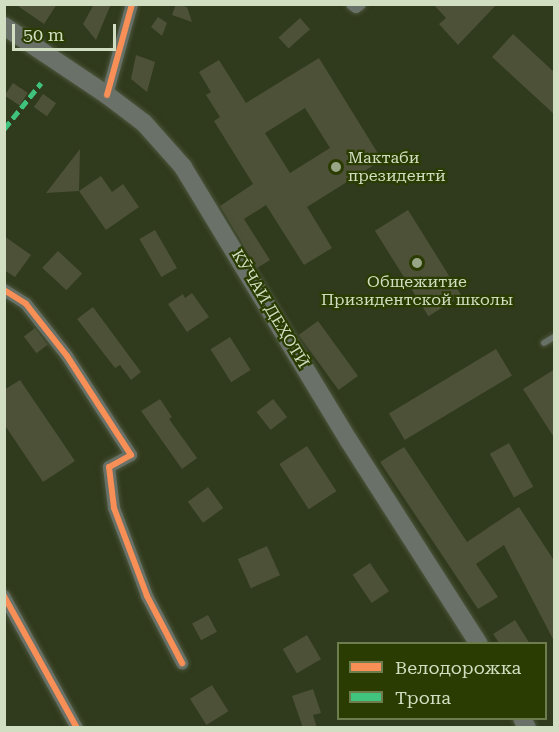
<!DOCTYPE html>
<html>
<head>
<meta charset="utf-8">
<style>
  body { margin:0 }
  #map { position:relative; width:559px; height:732px; overflow:hidden; background:#303a1c; font-family:"Roboto Serif",serif }
  div>[style] { position:absolute }
  [style*='--x'] { left:calc(var(--x)*1px); top:calc(var(--y)*1px); width:calc(var(--w)*1px); rotate:calc(var(--a)*1deg) }
  .building>* { inset:0; background:#4d5137; transform-origin:0 0 }
  .roads { filter:drop-shadow(0 0 2px #4c553c) drop-shadow(0 0 2px #4c553c) }
  .service>* { height:6px; margin:-3px; padding:0 3px; transform-origin:3px; border-radius:3px; background:#687168 }
  .minor>* { height:12px; margin:-6px; padding:0 6px; transform-origin:6px; border-radius:6px; background:#687168 }
  .secondary>* { height:18px; margin:-9px; padding:0 9px; transform-origin:9px; border-radius:9px; background:#697168 }
  .quiet>* { height:4.5px; margin-top:-2.25px; transform-origin:0; background:repeating-linear-gradient(90deg,#40c37c 0 9px,transparent 0 13.5px) }
  .cycleway>* { height:6px; margin:-3px; padding:0 3px; transform-origin:3px; border-radius:3px; background:#f78f57 }
  .dots>* { width:16px; height:16px; translate:-50% -50%; box-sizing:border-box; border:3px solid #2b3c02; border-radius:50% }
  span { translate:-50% -50%; white-space:nowrap; text-align:center; line-height:1.15; -webkit-text-stroke:4.5px #2b3c02; paint-order:stroke }
  .poi-label { font-size:16px; color:#d2dec1 }
  .left { translate:0 -50%; text-align:left }
  .street-label { font-size:16px; color:#d2dec1 }
  .frame { position:absolute; inset:0; border:6px solid #d2dec1; pointer-events:none }
  .legend { position:absolute; left:337px; top:642px; width:210px; height:78px; box-sizing:border-box; background:#2b3c02; border:2px solid #6e7d4e; margin:0; padding:8px 10px; list-style:none; font-size:18px; color:#d2dec1 }
  .legend li { display:flex; align-items:center; gap:12px; height:30px }
  .legend b { width:30px; border:2px solid #6e7d4e }
  .scale { position:absolute; left:12px; top:24px; width:104px; height:27px; box-sizing:border-box; border:3px solid #d2dec1; border-top:0; padding-left:8px; font-size:18px; line-height:21px; white-space:nowrap; color:#d2dec1; -webkit-text-stroke:4px #2b3c02; paint-order:stroke }
</style>
</head>
<body>
<div id="map">
  <div class="building">
    <div style="clip-path:polygon(15px 4px,57px 4px,44px 24px)"></div>
    <div style="clip-path:polygon(94px 4px,111px 4px,96px 40px,83px 24px)"></div>
    <div style="clip-path:polygon(176px 4px,187px 7px,192px 22px,172px 15px)"></div>
    <div style="clip-path:polygon(433px 4px,497px 4px,458px 45px,439px 24px,446px 18px)"></div>
    <div style="clip-path:polygon(158px 17px,167px 23px,162px 36px,151px 27px)"></div>
    <div style="left:300px;top:18px;width:15px;height:29px;rotate:48deg"></div>
    <div style="clip-path:polygon(513px 34px,555px 73px,555px 115px,492px 57px)"></div>
    <div style="clip-path:polygon(136px 55px,155px 62px,147px 92px,131px 79px)"></div>
    <div style="clip-path:polygon(evenodd,319px 58px,382px 160px,307px 207px,332px 248px,304px 265px,266px 205px,244px 219px,270px 260px,257px 268px,220px 206px,253px 184px,214px 121px,220px 117px,206px 95px,211px 92px,199px 72px,219px 60px,246px 103px,319px 58px,305px 108px,330px 148px,290px 173px,265px 133px,305px 108px)"></div>
    <div style="left:13px;top:83px;width:18px;height:15px;rotate:34deg"></div>
    <div style="left:43px;top:94px;width:16px;height:16px;rotate:35deg"></div>
    <div style="clip-path:polygon(80px 149px,79px 191px,46px 193px)"></div>
    <div style="clip-path:polygon(101px 176px,112px 192px,123px 184px,139px 207px,106px 230px,79px 191px)"></div>
    <div style="left:408px;top:210px;width:101px;height:39px;rotate:58deg"></div>
    <div style="left:155px;top:230px;width:44px;height:18px;rotate:60deg"></div>
    <div style="clip-path:polygon(4px 236px,31px 255px,15px 277px,4px 270px)"></div>
    <div style="left:58px;top:251px;width:33px;height:23px;rotate:43deg"></div>
    <div style="clip-path:polygon(192px 293px,209px 317px,187px 332px,168px 304px,183px 294px,185px 298px)"></div>
    <div style="clip-path:polygon(93px 307px,141px 372px,131px 380px,120px 365px,115px 368px,77px 319px)"></div>
    <div style="left:318px;top:321px;width:68px;height:24px;rotate:54deg"></div>
    <div style="left:35px;top:328px;width:21px;height:14px;rotate:53deg"></div>
    <div style="left:230px;top:337px;width:39px;height:23px;rotate:58deg"></div>
    <div style="left:496px;top:349px;width:31px;height:125px;rotate:59deg"></div>
    <div style="clip-path:polygon(555px 369px,555px 439px,523px 389px)"></div>
    <div style="clip-path:polygon(20px 380px,75px 461px,43px 482px,4px 424px,4px 390px)"></div>
    <div style="clip-path:polygon(160px 399px,172px 417px,169px 419px,197px 458px,182px 469px,141px 411px)"></div>
    <div style="left:273px;top:399px;width:23px;height:21px;rotate:52deg"></div>
    <div style="left:509px;top:443px;width:50px;height:22px;rotate:61deg"></div>
    <div style="left:307px;top:446px;width:54px;height:33px;rotate:57deg"></div>
    <div style="clip-path:polygon(404px 447px,467px 542px,519px 507px,555px 562px,555px 643px,504px 545px,476px 564px,498px 597px,478px 609px,380px 462px)"></div>
    <div style="left:208px;top:487px;width:26px;height:25px;rotate:54deg"></div>
    <div style="left:267px;top:546px;width:32px;height:32px;rotate:66deg"></div>
    <div style="left:370px;top:563px;width:34px;height:21px;rotate:56deg"></div>
    <div style="left:208px;top:615px;width:19px;height:18px;rotate:62deg"></div>
    <div style="clip-path:polygon(515px 620px,530px 644px,500px 644px,493px 634px)"></div>
    <div style="left:307px;top:635px;width:28px;height:28px;rotate:60deg"></div>
    <div style="left:212px;top:685px;width:31px;height:26px;rotate:58deg"></div>
    <div style="clip-path:polygon(313px 689px,321px 713px,313px 715px,317px 728px,303px 728px,292px 696px)"></div>
  </div>
  <div class="roads">
    <div class="service">
      <div style="--x:544;--y:343;--w:12;--a:-31"></div>
    </div>
    <div class="minor">
      <div style="--x:352;--y:4;--w:5;--a:37"></div>
      <div style="--x:356;--y:7;--w:5;--a:-37"></div>
      <div style="--x:107;--y:95;--w:94;--a:-74.6"></div>
      <div style="--x:4;--y:290;--w:26;--a:32"></div>
      <div style="--x:26;--y:304;--w:66;--a:51.7"></div>
      <div style="--x:67;--y:356;--w:118;--a:57.1"></div>
      <div style="--x:131;--y:455;--w:25;--a:151"></div>
      <div style="--x:109;--y:467;--w:41;--a:83"></div>
      <div style="--x:114;--y:508;--w:94;--a:69.4"></div>
      <div style="--x:147;--y:596;--w:76;--a:62.4"></div>
      <div style="--x:4;--y:596;--w:151;--a:61.1"></div>
    </div>
    <div class="secondary">
      <div style="--x:4;--y:26;--w:124;--a:33.8"></div>
      <div style="--x:107;--y:95;--w:46;--a:37.1"></div>
      <div style="--x:144;--y:123;--w:59;--a:48.4"></div>
      <div style="--x:183;--y:167;--w:320;--a:58.8"></div>
      <div style="--x:349;--y:441;--w:241;--a:57.4"></div>
      <div style="--x:522;--y:718;--w:11;--a:63"></div>
    </div>
  </div>
  <div class="quiet">
    <div style="--x:4;--y:129;--w:59;--a:-51.2"></div>
  </div>
  <div class="cycleway">
    <div style="--x:107;--y:95;--w:94;--a:-74.6"></div>
    <div style="--x:4;--y:290;--w:26;--a:32"></div>
    <div style="--x:26;--y:304;--w:66;--a:51.7"></div>
    <div style="--x:67;--y:356;--w:118;--a:57.1"></div>
    <div style="--x:131;--y:455;--w:25;--a:151"></div>
    <div style="--x:109;--y:467;--w:41;--a:83"></div>
    <div style="--x:114;--y:508;--w:94;--a:69.4"></div>
    <div style="--x:147;--y:596;--w:76;--a:62.4"></div>
    <div style="--x:4;--y:596;--w:151;--a:61.1"></div>
  </div>
  <div class="dots">
    <div style="left:336px;top:167px;background:#99a587"></div>
    <div style="left:417px;top:263px;background:#99a587"></div>
  </div>
  <div class="poi-label">
    <span class="left" style="left:348px;top:167px">Мактаби<br>президентӣ</span>
    <span style="left:417px;top:291px">Общежитие<br>Призидентской школы</span>
  </div>
  <div class="street-label">
    <span style="left:270px;top:309px;rotate:59deg">КӮЧАИ ДЕҲОТӢ</span>
  </div>
  <div class="frame"></div>
  <ul class="legend">
  <li><b style="height:8px;background:#f78f57"></b>Велодорожка</li>
  <li><b style="height:8px;background:#40c37c"></b>Тропа</li>
  </ul>
  <div class="scale">50 m</div>
</div>
</body>
</html>
